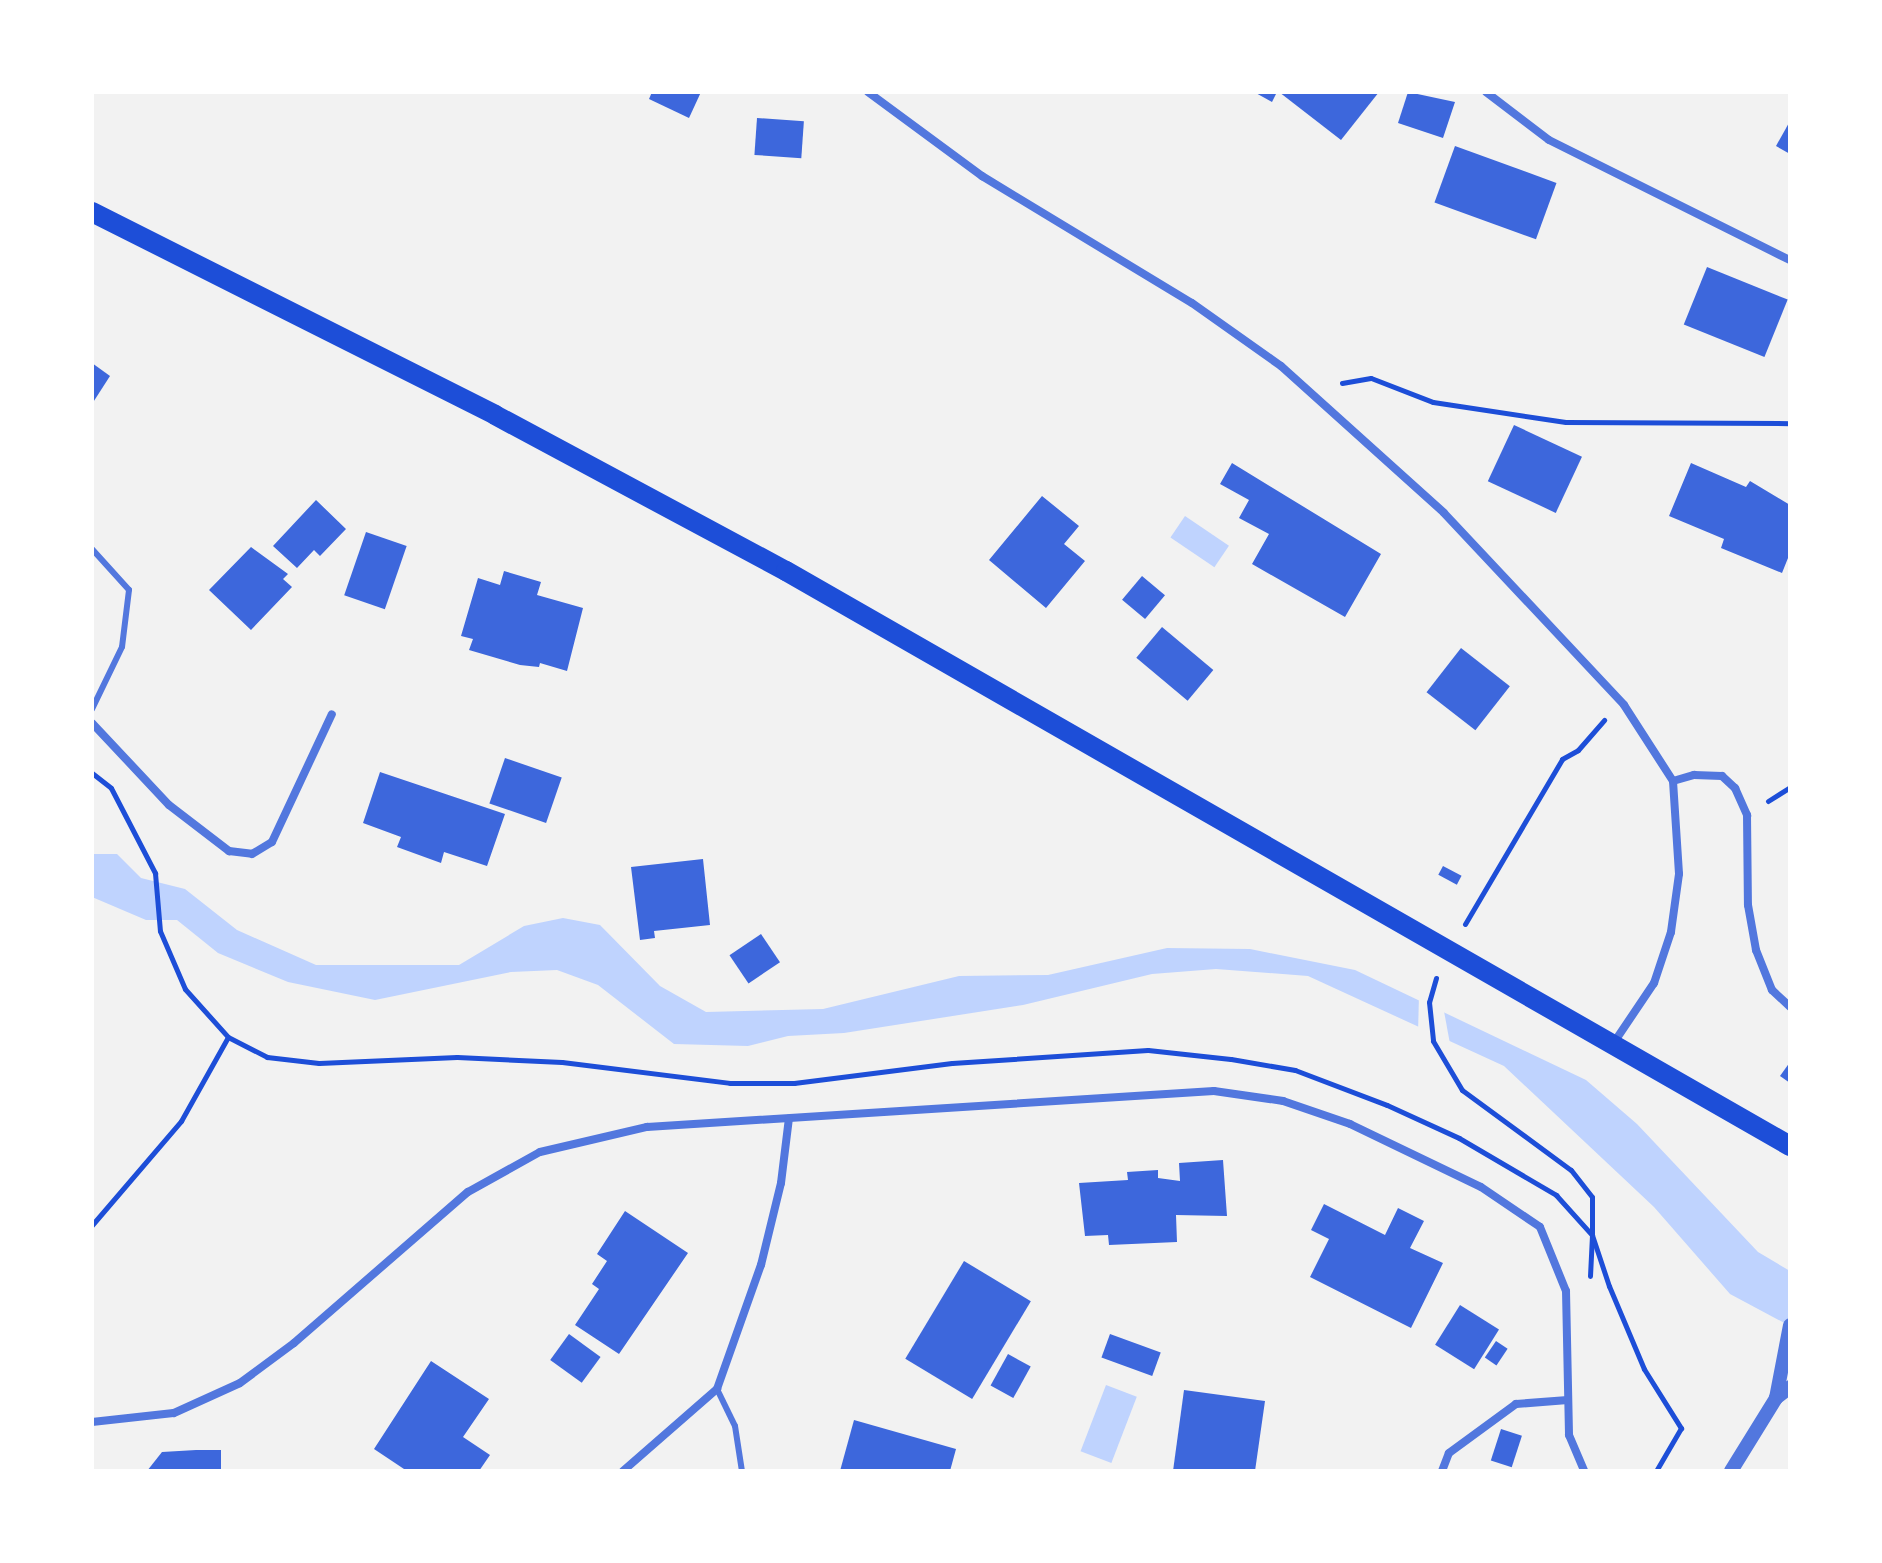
<!DOCTYPE html>
<html>
<head>
<meta charset="utf-8">
<style>
  body { margin:0 }
  #map { position:relative; width:1882px; height:1563px; overflow:hidden; background:#f2f2f2; font-family:Commissioner,sans-serif }
  div>[style] { position:absolute }
  [style*='--x'] { left:calc(var(--x)*1px); top:calc(var(--y)*1px); width:calc(var(--w)*1px); rotate:calc(var(--a)*1deg) }
  .water>* { inset:0; background:#bfd3fe; transform-origin:0 0 }
  .pier>* { inset:0; background:#f2f2f2 }
  .building>* { inset:0; background:#3d67dc; transform-origin:0 0 }
  .path>* { height:5px; margin:-2.5px; padding:0 2.5px; transform-origin:2.5px; border-radius:2.5px; background:#1d4ed8 }
  .service>* { height:6px; margin:-3px; padding:0 3px; transform-origin:3px; border-radius:3px; background:#5277de }
  .minor>* { height:8px; margin:-4px; padding:0 4px; transform-origin:4px; border-radius:4px; background:#5277de }
  .tertiary>* { height:14px; margin:-7px; padding:0 7px; transform-origin:7px; border-radius:7px; background:#5277de }
  .primary>* { height:20px; margin:-10px; padding:0 10px; transform-origin:10px; border-radius:10px; background:#1d4ed8 }
  span { translate:-50% -50%; white-space:nowrap; text-align:center; line-height:1.15; -webkit-text-stroke:7px #fff; paint-order:stroke }
  .frame { position:absolute; inset:0; border:94px solid #fff; pointer-events:none }
</style>
</head>
<body>
<div id="map">
  <div class="water">
    <div style="left:1185px;top:516px;width:53px;height:26px;rotate:34deg"></div>
    <div style="clip-path:polygon(92px 854px,117px 854px,141px 878px,185px 889px,237px 930px,316px 965px,459px 965px,524px 926px,563px 918px,600px 925px,660px 986px,706px 1012px,823px 1009px,959px 976px,1048px 975px,1167px 948px,1250px 949px,1355px 970px,1586px 1080px,1637px 1124px,1758px 1252px,1790px 1271px,1790px 1326px,1730px 1294px,1654px 1207px,1504px 1066px,1308px 976px,1216px 969px,1152px 974px,1023px 1005px,844px 1033px,788px 1036px,748px 1046px,674px 1044px,598px 985px,557px 970px,511px 972px,375px 1000px,288px 982px,218px 953px,177px 920px,146px 920px,92px 897px)"></div>
    <div style="left:1106px;top:1385px;width:33px;height:71px;rotate:21deg"></div>
  </div>
  <div class="pier">
    <div style="clip-path:polygon(1419px 995px,1443px 1006px,1451px 1049px,1418px 1033px)"></div>
  </div>
  <div class="building">
    <div style="clip-path:polygon(652px 92px,701px 92px,689px 118px,649px 99px)"></div>
    <div style="clip-path:polygon(1254px 92px,1277px 92px,1272px 102px)"></div>
    <div style="clip-path:polygon(1279px 92px,1379px 92px,1341px 140px)"></div>
    <div style="clip-path:polygon(1408px 92px,1455px 102px,1443px 138px,1398px 123px)"></div>
    <div style="left:757px;top:118px;width:47px;height:37px;rotate:4deg"></div>
    <div style="clip-path:polygon(1790px 121px,1790px 154px,1776px 146px)"></div>
    <div style="left:1455px;top:146px;width:108px;height:60px;rotate:20deg"></div>
    <div style="left:1707px;top:267px;width:87px;height:62px;rotate:22deg"></div>
    <div style="clip-path:polygon(92px 363px,110px 376px,92px 404px)"></div>
    <div style="left:1514px;top:425px;width:75px;height:62px;rotate:25deg"></div>
    <div style="clip-path:polygon(1232px 463px,1381px 554px,1345px 617px,1252px 564px,1269px 534px,1239px 518px,1249px 500px,1220px 484px)"></div>
    <div style="clip-path:polygon(1691px 463px,1746px 487px,1750px 481px,1790px 505px,1790px 553px,1782px 573px,1721px 548px,1724px 539px,1669px 516px)"></div>
    <div style="clip-path:polygon(1042px 496px,1079px 526px,1064px 544px,1085px 561px,1046px 608px,989px 560px)"></div>
    <div style="clip-path:polygon(316px 500px,346px 529px,320px 556px,314px 550px,297px 568px,273px 546px)"></div>
    <div style="left:366px;top:532px;width:43px;height:67px;rotate:19deg"></div>
    <div style="clip-path:polygon(251px 547px,288px 574px,283px 579px,292px 587px,251px 630px,209px 590px)"></div>
    <div style="clip-path:polygon(504px 571px,541px 582px,537px 595px,583px 608px,567px 671px,540px 663px,539px 667px,520px 665px,469px 650px,473px 639px,461px 636px,478px 578px,500px 585px)"></div>
    <div style="left:1142px;top:576px;width:30px;height:31px;rotate:40deg"></div>
    <div style="left:1162px;top:627px;width:67px;height:40px;rotate:40deg"></div>
    <div style="left:1461px;top:648px;width:62px;height:56px;rotate:38deg"></div>
    <div style="left:505px;top:758px;width:60px;height:48px;rotate:19deg"></div>
    <div style="clip-path:polygon(380px 772px,505px 814px,487px 866px,444px 852px,441px 863px,397px 847px,401px 837px,363px 823px)"></div>
    <div style="clip-path:polygon(703px 859px,710px 925px,654px 931px,655px 938px,640px 940px,631px 867px)"></div>
    <div style="left:1443px;top:866px;width:21px;height:10px;rotate:28deg"></div>
    <div style="left:761px;top:934px;width:34px;height:38px;rotate:56deg"></div>
    <div style="clip-path:polygon(1790px 1062px,1790px 1083px,1780px 1076px)"></div>
    <div style="clip-path:polygon(1223px 1160px,1227px 1216px,1176px 1215px,1177px 1242px,1109px 1245px,1108px 1235px,1085px 1236px,1079px 1183px,1128px 1180px,1127px 1172px,1158px 1170px,1158px 1178px,1180px 1181px,1179px 1163px)"></div>
    <div style="clip-path:polygon(1324px 1204px,1385px 1235px,1398px 1208px,1424px 1221px,1410px 1248px,1443px 1263px,1411px 1328px,1310px 1277px,1329px 1239px,1311px 1230px)"></div>
    <div style="clip-path:polygon(625px 1211px,688px 1253px,619px 1354px,575px 1325px,599px 1289px,592px 1284px,607px 1261px,597px 1254px)"></div>
    <div style="left:964px;top:1261px;width:78px;height:114px;rotate:31deg"></div>
    <div style="left:1460px;top:1305px;width:46px;height:47px;rotate:32deg"></div>
    <div style="left:569px;top:1334px;width:39px;height:32px;rotate:36deg"></div>
    <div style="left:1110px;top:1334px;width:54px;height:25px;rotate:20deg"></div>
    <div style="left:1496px;top:1341px;width:14px;height:20px;rotate:34deg"></div>
    <div style="left:1008px;top:1354px;width:26px;height:36px;rotate:29deg"></div>
    <div style="clip-path:polygon(431px 1361px,489px 1399px,463px 1437px,490px 1455px,479px 1471px,407px 1471px,374px 1449px)"></div>
    <div style="clip-path:polygon(1184px 1390px,1265px 1401px,1255px 1471px,1173px 1471px)"></div>
    <div style="clip-path:polygon(854px 1420px,956px 1449px,950px 1471px,840px 1471px)"></div>
    <div style="left:1501px;top:1429px;width:22px;height:33px;rotate:18deg"></div>
    <div style="clip-path:polygon(196px 1450px,221px 1450px,221px 1471px,147px 1471px,162px 1452px)"></div>
  </div>
  <div class="path">
    <div style="--x:1342;--y:383;--w:29;--a:-10"></div>
    <div style="--x:1371;--y:378;--w:66;--a:21.2"></div>
    <div style="--x:1433;--y:402;--w:134;--a:8.6"></div>
    <div style="--x:1566;--y:422;--w:224;--a:0.3"></div>
    <div style="--x:92;--y:773;--w:24;--a:38"></div>
    <div style="--x:111;--y:788;--w:96;--a:62.6"></div>
    <div style="--x:155;--y:873;--w:58;--a:85.1"></div>
    <div style="--x:160;--y:931;--w:63;--a:66.7"></div>
    <div style="--x:185;--y:989;--w:64;--a:48.1"></div>
    <div style="--x:228;--y:1037;--w:44;--a:27.1"></div>
    <div style="--x:267;--y:1057;--w:52;--a:6.6"></div>
    <div style="--x:319;--y:1063;--w:138;--a:-2.5"></div>
    <div style="--x:457;--y:1057;--w:105;--a:2.7"></div>
    <div style="--x:562;--y:1062;--w:169;--a:7.1"></div>
    <div style="--x:730;--y:1083;--w:64;--a:0"></div>
    <div style="--x:794;--y:1083;--w:159;--a:-7.2"></div>
    <div style="--x:952;--y:1063;--w:196;--a:-3.8"></div>
    <div style="--x:1148;--y:1050;--w:83;--a:6.2"></div>
    <div style="--x:1231;--y:1059;--w:65;--a:9.8"></div>
    <div style="--x:1295;--y:1070;--w:98;--a:20.8"></div>
    <div style="--x:1387;--y:1105;--w:79;--a:24.6"></div>
    <div style="--x:1459;--y:1138;--w:113;--a:30.4"></div>
    <div style="--x:1556;--y:1195;--w:54;--a:48"></div>
    <div style="--x:1592;--y:1235;--w:41;--a:92.8"></div>
    <div style="--x:1768;--y:801;--w:26;--a:-32"></div>
    <div style="--x:1465;--y:924;--w:191;--a:-59.5"></div>
    <div style="--x:1562;--y:759;--w:18;--a:-29"></div>
    <div style="--x:1578;--y:750;--w:40;--a:-49"></div>
    <div style="--x:1436;--y:978;--w:25;--a:106"></div>
    <div style="--x:1429;--y:1002;--w:39;--a:84"></div>
    <div style="--x:1433;--y:1041;--w:57;--a:59.4"></div>
    <div style="--x:1462;--y:1090;--w:135;--a:36.3"></div>
    <div style="--x:1571;--y:1170;--w:34;--a:52"></div>
    <div style="--x:1592;--y:1197;--w:38;--a:90"></div>
    <div style="--x:1592;--y:1235;--w:54;--a:71.6"></div>
    <div style="--x:1609;--y:1286;--w:90;--a:67.1"></div>
    <div style="--x:1644;--y:1369;--w:70;--a:57.9"></div>
    <div style="--x:1681;--y:1428;--w:50;--a:120.2"></div>
    <div style="--x:92;--y:1225;--w:137;--a:-49.4"></div>
    <div style="--x:181;--y:1121;--w:96;--a:-60.8"></div>
    <div style="--x:1788;--y:1471;--w:2;--a:-27"></div>
  </div>
  <div class="service">
    <div style="--x:92;--y:549;--w:55;--a:47.9"></div>
    <div style="--x:129;--y:590;--w:57;--a:97"></div>
    <div style="--x:122;--y:647;--w:69;--a:115.8"></div>
    <div style="--x:717;--y:1389;--w:41;--a:64.1"></div>
    <div style="--x:735;--y:1426;--w:46;--a:81.2"></div>
  </div>
  <div class="minor">
    <div style="--x:868;--y:92;--w:142;--a:36.4"></div>
    <div style="--x:982;--y:176;--w:245;--a:31.2"></div>
    <div style="--x:1192;--y:303;--w:109;--a:35.3"></div>
    <div style="--x:1281;--y:366;--w:219;--a:42"></div>
    <div style="--x:1444;--y:513;--w:263;--a:46.8"></div>
    <div style="--x:1624;--y:705;--w:90;--a:57.2"></div>
    <div style="--x:1673;--y:781;--w:93;--a:86.3"></div>
    <div style="--x:1679;--y:874;--w:59;--a:97.9"></div>
    <div style="--x:1671;--y:932;--w:54;--a:108.4"></div>
    <div style="--x:1654;--y:983;--w:73;--a:123.9"></div>
    <div style="--x:1486;--y:92;--w:79;--a:37.3"></div>
    <div style="--x:1549;--y:140;--w:269;--a:26.5"></div>
    <div style="--x:92;--y:723;--w:112;--a:46.8"></div>
    <div style="--x:169;--y:805;--w:76;--a:37.5"></div>
    <div style="--x:229;--y:851;--w:23;--a:7"></div>
    <div style="--x:252;--y:854;--w:23;--a:-31"></div>
    <div style="--x:272;--y:842;--w:141;--a:-64.9"></div>
    <div style="--x:1673;--y:781;--w:22;--a:-16"></div>
    <div style="--x:1694;--y:775;--w:28;--a:2"></div>
    <div style="--x:1722;--y:776;--w:18;--a:43"></div>
    <div style="--x:1735;--y:788;--w:30;--a:66"></div>
    <div style="--x:1747;--y:815;--w:90;--a:89.4"></div>
    <div style="--x:1748;--y:905;--w:46;--a:79.9"></div>
    <div style="--x:1756;--y:950;--w:43;--a:68.2"></div>
    <div style="--x:1772;--y:990;--w:25;--a:43"></div>
    <div style="--x:92;--y:1422;--w:82;--a:-6.3"></div>
    <div style="--x:174;--y:1413;--w:72;--a:-24.4"></div>
    <div style="--x:240;--y:1383;--w:67;--a:-36.5"></div>
    <div style="--x:294;--y:1343;--w:230;--a:-41"></div>
    <div style="--x:468;--y:1192;--w:82;--a:-29.1"></div>
    <div style="--x:540;--y:1152;--w:110;--a:-13.2"></div>
    <div style="--x:647;--y:1127;--w:568;--a:-3.63"></div>
    <div style="--x:1214;--y:1091;--w:70;--a:8.2"></div>
    <div style="--x:1283;--y:1101;--w:71;--a:18.9"></div>
    <div style="--x:1350;--y:1124;--w:145;--a:25.7"></div>
    <div style="--x:1481;--y:1187;--w:71;--a:34.1"></div>
    <div style="--x:1540;--y:1227;--w:69;--a:67.9"></div>
    <div style="--x:1566;--y:1291;--w:144;--a:88.8"></div>
    <div style="--x:1569;--y:1435;--w:39;--a:67"></div>
    <div style="--x:623;--y:1471;--w:125;--a:-41.1"></div>
    <div style="--x:717;--y:1389;--w:132;--a:-70.5"></div>
    <div style="--x:761;--y:1265;--w:84;--a:-76.3"></div>
    <div style="--x:781;--y:1183;--w:65;--a:-83"></div>
    <div style="--x:1442;--y:1471;--w:19;--a:-69"></div>
    <div style="--x:1449;--y:1453;--w:83;--a:-36.2"></div>
    <div style="--x:1516;--y:1404;--w:52;--a:-4.4"></div>
  </div>
  <div class="tertiary">
    <div style="--x:1776;--y:1398;--w:74;--a:-79.1"></div>
    <div style="--x:1731;--y:1471;--w:86;--a:-58.3"></div>
    <div style="--x:1776;--y:1398;--w:18;--a:-38"></div>
  </div>
  <div class="primary">
    <div style="--x:92;--y:212;--w:451;--a:26.7"></div>
    <div style="--x:495;--y:415;--w:330;--a:28.2"></div>
    <div style="--x:786;--y:571;--w:1157;--a:29.8"></div>
  </div>
  <div class="frame"></div>
</div>
</body>
</html>
